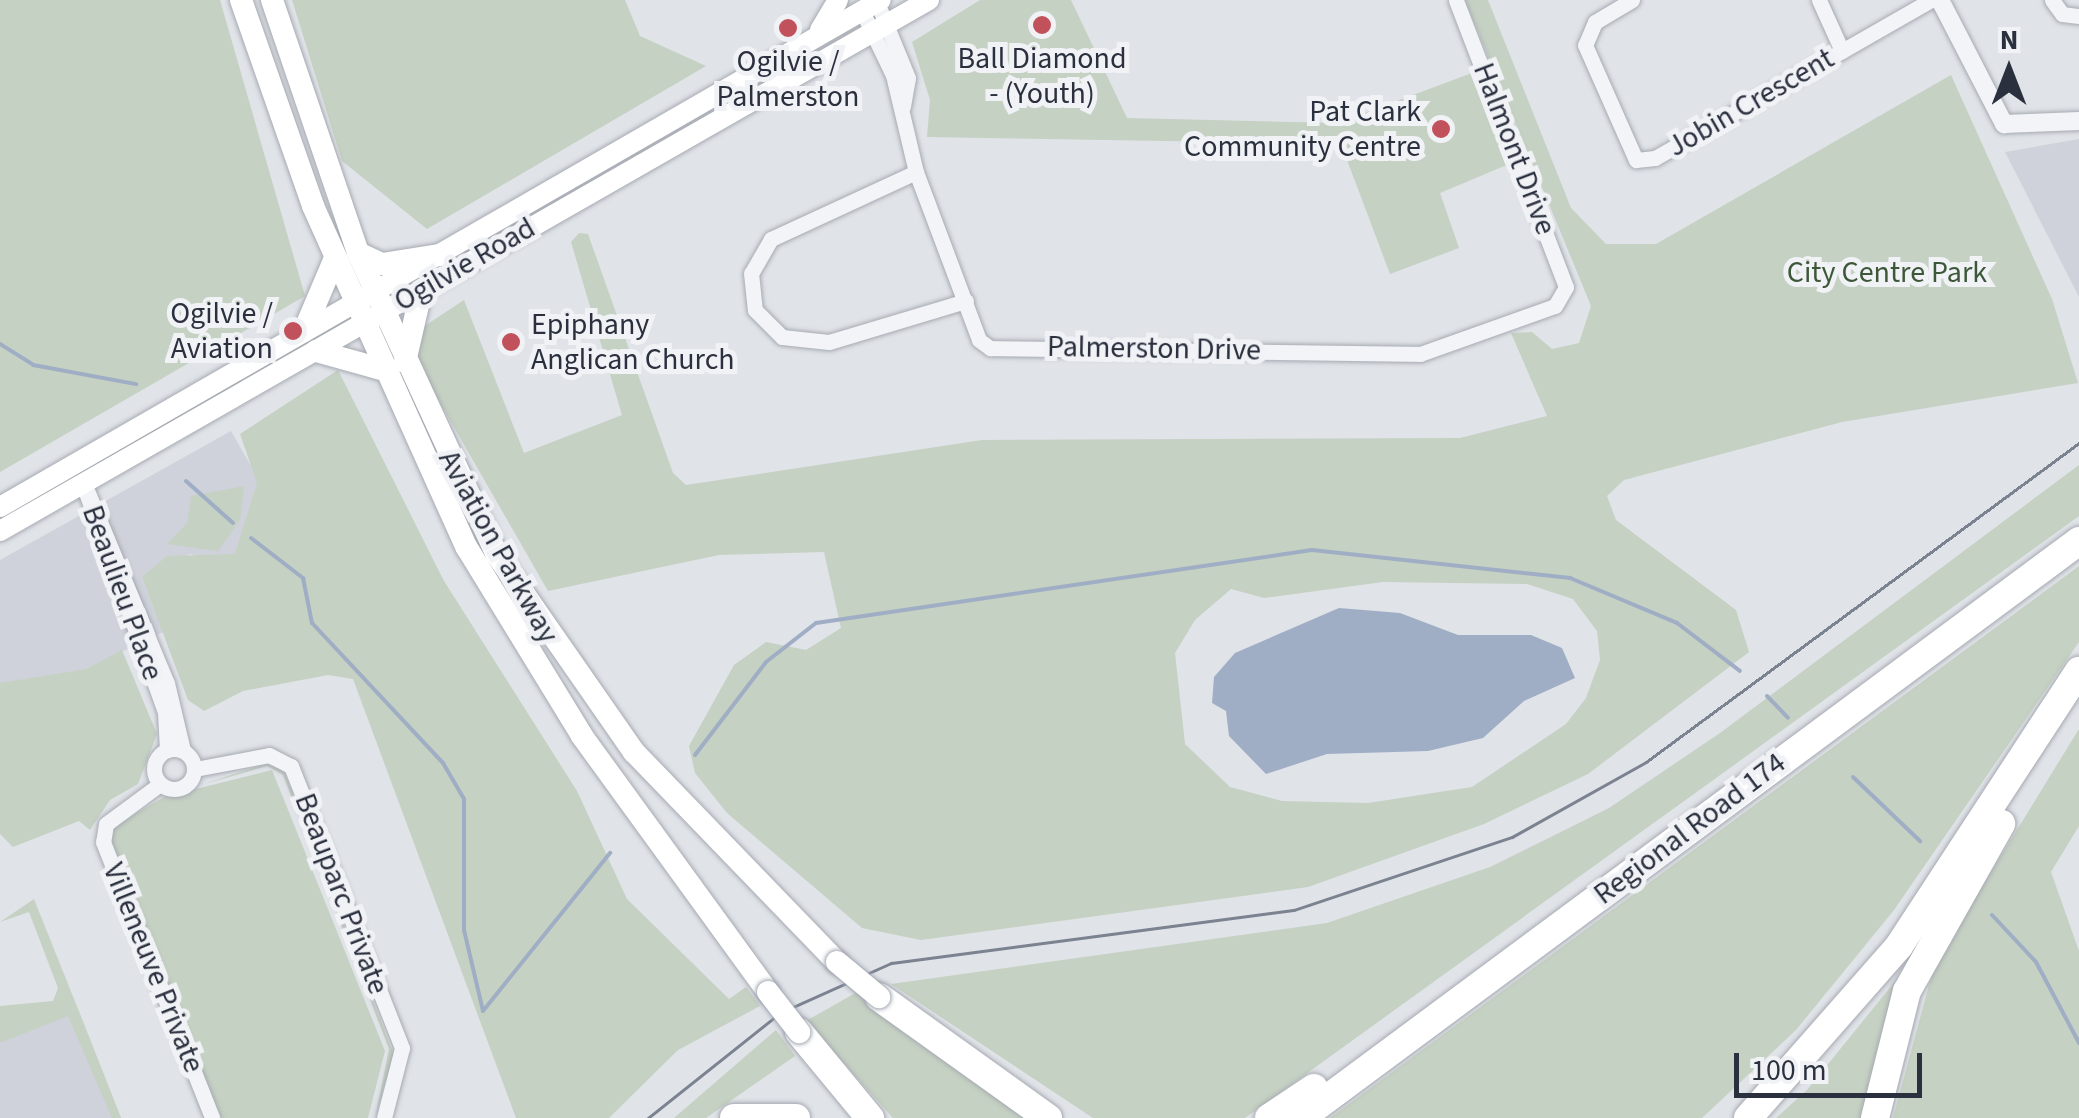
<!DOCTYPE html>
<html>
<head>
<meta charset="utf-8">
<style>
  body { margin:0 }
  #map { position:relative; width:2079px; height:1118px; overflow:hidden; background:#e0e3e8; font-family:"Source Sans 3",sans-serif }
  div>[style] { position:absolute }
  [style*='--x'] { left:calc(var(--x)*1px); top:calc(var(--y)*1px); width:calc(var(--w)*1px); rotate:calc(var(--a)*1deg) }
  .built>* { inset:0; background:#cfd2da }
  .green>* { inset:0; background:#c5d1c2 }
  .water>* { inset:0; background:#9faec5 }
  .stream>* { height:4px; margin:-2px; padding:0 2px; transform-origin:2px; border-radius:2px; background:#9faec5 }
  .roads { filter:drop-shadow(0 0 2px #a6aab2) drop-shadow(0 0 2px #a6aab2) }
  .minor>* { height:15px; margin:-7.5px; padding:0 7.5px; transform-origin:7.5px; border-radius:7.5px; background:#f3f4f7 }
  .minor>.ring { margin:-7.5px; padding:0; box-sizing:content-box; background:none; border:15px solid #f3f4f7; border-radius:50% }
  .tertiary>* { height:18px; margin:-9px; padding:0 9px; transform-origin:9px; border-radius:9px; background:#f3f4f7 }
  .secondary>* { height:20px; margin:-10px; padding:0 10px; transform-origin:10px; border-radius:10px; background:#fff }
  .primary>* { height:22px; margin:-11px; padding:0 11px; transform-origin:11px; border-radius:11px; background:#fff }
  .motorway>* { height:28px; margin:-14px; padding:0 14px; transform-origin:14px; border-radius:14px; background:#fff }
  .tram>* { height:2.5px; margin:-1.25px; padding:0 1.25px; transform-origin:1.25px; border-radius:1.25px; background:#7b8290 }
  .bridges { filter:drop-shadow(0 0 2px #a1a7b2) drop-shadow(0 0 2px #a1a7b2) }
  .primary-bridge>* { height:22px; margin:-11px; padding:0 11px; transform-origin:11px; border-radius:11px; background:#fff }
  .dots>* { width:28px; height:28px; translate:-50% -50%; box-sizing:border-box; border:5px solid #f0f2f6; border-radius:50% }
  span { translate:-50% -50%; white-space:nowrap; text-align:center; line-height:1.15; -webkit-text-stroke:10px #f0f2f6; paint-order:stroke }
  .poi-label { font-size:30px; color:#2a303e }
  .right { translate:-100% -50%; text-align:right }
  .left { translate:0 -50%; text-align:left }
  .street-label { font-size:30px; color:#2a303e }
  .park-label { font-size:30px; color:#3d5839 }
  .north { position:absolute; left:1959px; top:20px; width:100px; height:100px; -webkit-text-stroke:8px #f0f2f6; paint-order:stroke; rotate:0deg; font-size:28px; font-weight:700; line-height:40px; text-align:center; color:#2a303e }
  .north::after { content:''; display:block; margin:auto; width:35px; height:45px; background:#2a303e; clip-path:polygon(50% 0,100% 100%,50% 72%,0 100%) }
  .scale { position:absolute; left:1734px; top:1053px; width:188px; height:45px; box-sizing:border-box; border:5px solid #2a303e; border-top:0; padding-left:12px; font-size:30px; line-height:35px; white-space:nowrap; color:#2a303e; -webkit-text-stroke:8px #f0f2f6; paint-order:stroke }
</style>
</head>
<body>
<div id="map">
  <div class="built">
    <div style="clip-path:polygon(2079px 139px,2079px 297px,2005px 152px)"></div>
    <div style="clip-path:polygon(231px 431px,277px 511px,235px 554px,215px 561px,190px 554px,142px 577px,163px 632px,86px 669px,0 688px,0 560px)"></div>
    <div style="clip-path:polygon(78px 1009px,121px 1118px,0 1118px,0 1016px)"></div>
  </div>
  <div class="green">
    <div style="clip-path:polygon(0 0,220px 0,305px 296px,0 472px)"></div>
    <div style="clip-path:polygon(292px 0,625px 0,640px 36px,706px 66px,427px 229px,342px 161px)"></div>
    <div style="clip-path:polygon(980px 0,1071px 0,1127px 118px,1338px 123px,1472px 73px,1509px 164px,1440px 193px,1459px 248px,1390px 274px,1341px 144px,927px 137px,930px 100px,912px 42px)"></div>
    <div style="clip-path:polygon(evenodd,1465px 0,1488px 0,1571px 208px,1606px 244px,1656px 244px,1951px 75px,2052px 299px,2078px 383px,1842px 422px,1624px 480px,1607px 496px,1616px 520px,1736px 610px,1749px 652px,1588px 774px,1484px 824px,1308px 887px,921px 940px,862px 928px,727px 813px,695px 773px,689px 746px,734px 665px,766px 642px,806px 650px,841px 628px,824px 552px,719px 555px,548px 591px,416px 361px,423px 327px,464px 300px,524px 453px,622px 415px,571px 242px,579px 233px,588px 234px,673px 473px,686px 485px,982px 440px,1460px 438px,1547px 416px,1511px 333px,1532px 332px,1552px 349px,1579px 343px,1591px 306px,1465px 0,1383px 582px,1527px 584px,1573px 599px,1597px 631px,1600px 660px,1586px 698px,1566px 724px,1472px 787px,1368px 803px,1282px 801px,1230px 787px,1185px 744px,1175px 653px,1195px 620px,1231px 589px,1264px 598px,1383px 582px)"></div>
    <div style="clip-path:polygon(338px 370px,444px 581px,577px 791px,627px 899px,729px 999px,746px 987px,760px 1006px,678px 1050px,609px 1118px,516px 1118px,353px 679px,328px 675px,243px 691px,204px 711px,188px 700px,142px 577px,167px 556px,235px 554px,257px 483px,240px 434px)"></div>
    <div style="clip-path:polygon(2079px 465px,2079px 516px,1245px 1118px,1093px 1118px,891px 984px,1327px 923px,1490px 867px,1609px 808px,1720px 733px)"></div>
    <div style="clip-path:polygon(244px 486px,240px 520px,218px 551px,167px 544px,187px 523px,191px 496px)"></div>
    <div style="clip-path:polygon(2079px 566px,2079px 642px,1894px 910px,1796px 1030px,1702px 1118px,1330px 1118px)"></div>
    <div style="clip-path:polygon(122px 650px,157px 734px,138px 784px,110px 800px,90px 830px,79px 821px,13px 847px,0 834px,0 683px,86px 669px)"></div>
    <div style="clip-path:polygon(2079px 729px,2079px 826px,2051px 872px,2079px 951px,2079px 1118px,1893px 1118px,1935px 963px)"></div>
    <div style="clip-path:polygon(264px 764px,280px 768px,286px 776px,394px 1055px,375px 1118px,389px 1049px,283px 775px,267px 766px,201px 785px)"></div>
    <div style="clip-path:polygon(272px 770px,385px 1051px,368px 1118px,219px 1118px,112px 842px,113px 827px,164px 797px)"></div>
    <div style="clip-path:polygon(34px 899px,78px 1009px,121px 1118px,112px 1118px,68px 1016px,0 1043px,0 1006px,53px 1001px,58px 988px,29px 912px,0 922px)"></div>
    <div style="clip-path:polygon(1901px 974px,1866px 1118px,1776px 1118px,1807px 1090px)"></div>
    <div style="clip-path:polygon(859px 991px,1034px 1118px,893px 1118px,806px 1021px)"></div>
    <div style="clip-path:polygon(776px 1030px,795px 1056px,706px 1118px,674px 1118px)"></div>
  </div>
  <div class="water">
    <div style="clip-path:polygon(1339px 608px,1400px 613px,1458px 635px,1531px 635px,1562px 648px,1575px 678px,1524px 701px,1483px 738px,1428px 751px,1327px 754px,1266px 774px,1229px 736px,1226px 711px,1212px 703px,1214px 677px,1235px 653px)"></div>
  </div>
  <div class="stream">
    <div style="--x:0;--y:344;--w:39;--a:32"></div>
    <div style="--x:33;--y:365;--w:105;--a:10.5"></div>
    <div style="--x:186;--y:481;--w:63;--a:41.8"></div>
    <div style="--x:251;--y:538;--w:66;--a:37.6"></div>
    <div style="--x:303;--y:578;--w:46;--a:78.7"></div>
    <div style="--x:312;--y:623;--w:192;--a:46.9"></div>
    <div style="--x:443;--y:763;--w:42;--a:59.7"></div>
    <div style="--x:464;--y:799;--w:131;--a:90"></div>
    <div style="--x:464;--y:930;--w:83;--a:76.8"></div>
    <div style="--x:483;--y:1011;--w:203;--a:-51.2"></div>
    <div style="--x:1767;--y:696;--w:30;--a:46"></div>
    <div style="--x:695;--y:755;--w:117;--a:-52.6"></div>
    <div style="--x:766;--y:662;--w:63;--a:-38"></div>
    <div style="--x:816;--y:623;--w:501;--a:-8.37"></div>
    <div style="--x:1312;--y:550;--w:260;--a:6.2"></div>
    <div style="--x:1570;--y:578;--w:116;--a:22.8"></div>
    <div style="--x:1677;--y:623;--w:79;--a:37.3"></div>
    <div style="--x:1853;--y:777;--w:93;--a:43.7"></div>
    <div style="--x:1992;--y:915;--w:64;--a:46.9"></div>
    <div style="--x:2036;--y:962;--w:92;--a:62"></div>
  </div>
  <div class="roads">
    <div class="minor">
      <div style="--x:1632;--y:0;--w:43;--a:149.3"></div>
      <div style="--x:1595;--y:22;--w:25;--a:113"></div>
      <div style="--x:1585;--y:45;--w:126;--a:66.1"></div>
      <div style="--x:1636;--y:160;--w:19;--a:-6"></div>
      <div style="--x:1655;--y:158;--w:318;--a:-29.8"></div>
      <div style="--x:1819;--y:0;--w:56;--a:65.7"></div>
      <div style="--x:2052;--y:0;--w:17;--a:54"></div>
      <div style="--x:2062;--y:14;--w:17;--a:7"></div>
      <div style="--x:877;--y:2;--w:82;--a:67.8"></div>
      <div style="--x:908;--y:78;--w:29;--a:100"></div>
      <div style="--x:862;--y:11;--w:71;--a:64.2"></div>
      <div style="--x:893;--y:75;--w:100;--a:76.7"></div>
      <div style="--x:916;--y:172;--w:179;--a:69.4"></div>
      <div style="--x:979;--y:340;--w:14;--a:36"></div>
      <div style="--x:990;--y:348;--w:430;--a:0.8"></div>
      <div style="--x:1420;--y:354;--w:143;--a:-19.6"></div>
      <div style="--x:1555;--y:306;--w:22;--a:-60"></div>
      <div style="--x:1566;--y:287;--w:307;--a:-111"></div>
      <div style="--x:916;--y:172;--w:160;--a:155.2"></div>
      <div style="--x:771;--y:239;--w:39;--a:120"></div>
      <div style="--x:751;--y:273;--w:37;--a:84"></div>
      <div style="--x:755;--y:310;--w:38;--a:45"></div>
      <div style="--x:782;--y:337;--w:47;--a:6.1"></div>
      <div style="--x:829;--y:342;--w:143;--a:-16.7"></div>
      <div style="--x:84;--y:483;--w:217;--a:67.5"></div>
      <div style="--x:167;--y:683;--w:69;--a:76.6"></div>
      <div style="--x:84;--y:487;--w:239;--a:70.2"></div>
      <div style="--x:165;--y:712;--w:38;--a:87"></div>
      <div class="ring" style="left:154px;top:749px;width:25px;height:25px"></div>
      <div style="--x:195;--y:769;--w:75;--a:-10.7"></div>
      <div style="--x:269;--y:755;--w:25;--a:27"></div>
      <div style="--x:291;--y:766;--w:303;--a:68.5"></div>
      <div style="--x:402;--y:1048;--w:72;--a:104.4"></div>
      <div style="--x:160;--y:784;--w:67;--a:143.5"></div>
      <div style="--x:106;--y:824;--w:18;--a:99"></div>
      <div style="--x:103;--y:842;--w:297;--a:68.4"></div>
    </div>
    <div class="tertiary">
      <div style="--x:1940;--y:0;--w:140;--a:62.7"></div>
      <div style="--x:2004;--y:124;--w:75;--a:-2.3"></div>
    </div>
    <div class="secondary">
      <div style="--x:820;--y:30;--w:35;--a:-59"></div>
      <div style="--x:0;--y:507;--w:1016;--a:-29.92"></div>
      <div style="--x:0;--y:531;--w:1070;--a:-29.75"></div>
    </div>
    <div class="primary">
      <div style="--x:241;--y:0;--w:218;--a:70.7"></div>
      <div style="--x:313;--y:206;--w:375;--a:65.8"></div>
      <div style="--x:467;--y:548;--w:220;--a:58.5"></div>
      <div style="--x:582;--y:736;--w:316;--a:54"></div>
      <div style="--x:272;--y:0;--w:267;--a:71.2"></div>
      <div style="--x:358;--y:253;--w:332;--a:65.3"></div>
      <div style="--x:497;--y:555;--w:240;--a:55.2"></div>
      <div style="--x:634;--y:752;--w:292;--a:46"></div>
      <div style="--x:358;--y:253;--w:26;--a:25"></div>
      <div style="--x:382;--y:264;--w:59;--a:-8.8"></div>
      <div style="--x:304;--y:331;--w:79;--a:-67"></div>
      <div style="--x:316;--y:351;--w:67;--a:15.5"></div>
      <div style="--x:405;--y:362;--w:72;--a:-77.1"></div>
    </div>
    <div class="motorway">
      <div style="--x:879;--y:997;--w:208;--a:35.6"></div>
      <div style="--x:799;--y:1032;--w:112;--a:50.5"></div>
      <div style="--x:734;--y:1118;--w:62;--a:0"></div>
      <div style="--x:1269;--y:1118;--w:54;--a:-33.7"></div>
      <div style="--x:1301;--y:1118;--w:969;--a:-36.56"></div>
      <div style="--x:1748;--y:1118;--w:229;--a:-48.7"></div>
      <div style="--x:1899;--y:946;--w:329;--a:-56.8"></div>
      <div style="--x:1875;--y:1118;--w:131;--a:-75.9"></div>
      <div style="--x:1907;--y:991;--w:192;--a:-60.6"></div>
    </div>
  </div>
  <div class="tram">
    <div style="--x:648;--y:1118;--w:169;--a:-38.5"></div>
    <div style="--x:780;--y:1013;--w:122;--a:-24.2"></div>
    <div style="--x:891;--y:963;--w:406;--a:-7.5"></div>
    <div style="--x:1294;--y:910;--w:230;--a:-18.5"></div>
    <div style="--x:1512;--y:837;--w:154;--a:-29.2"></div>
    <div style="--x:1646;--y:762;--w:538;--a:-36.38"></div>
  </div>
  <div class="bridges">
    <div class="primary-bridge">
      <div style="--x:837;--y:962;--w:55;--a:39.8"></div>
      <div style="--x:768;--y:992;--w:51;--a:52.2"></div>
    </div>
  </div>
  <div class="dots">
    <div style="left:1042px;top:25px;background:#c1515a"></div>
    <div style="left:788px;top:28px;background:#c1515a"></div>
    <div style="left:1441px;top:129px;background:#c1515a"></div>
    <div style="left:293px;top:331px;background:#c1515a"></div>
    <div style="left:511px;top:342px;background:#c1515a"></div>
  </div>
  <div class="poi-label">
    <span style="left:1042px;top:76px">Ball Diamond<br>- (Youth)</span>
    <span style="left:788px;top:79px">Ogilvie /<br>Palmerston</span>
    <span class="right" style="left:1421px;top:129px">Pat Clark<br>Community Centre</span>
    <span class="right" style="left:273px;top:331px">Ogilvie /<br>Aviation</span>
    <span class="left" style="left:531px;top:342px">Epiphany<br>Anglican Church</span>
  </div>
  <div class="street-label">
    <span style="left:1751px;top:103px;rotate:-30deg">Jobin Crescent</span>
    <span style="left:1514px;top:149px;rotate:69deg">Halmont Drive</span>
    <span style="left:465px;top:265px;rotate:-30deg">Ogilvie Road</span>
    <span style="left:1154px;top:349px;rotate:1deg">Palmerston Drive</span>
    <span style="left:498px;top:547px;rotate:61deg">Aviation Parkway</span>
    <span style="left:122px;top:593px;rotate:70deg">Beaulieu Place</span>
    <span style="left:1690px;top:829px;rotate:-37deg">Regional Road 174</span>
    <span style="left:341px;top:894px;rotate:69deg">Beauparc Private</span>
    <span style="left:153px;top:968px;rotate:68deg">Villeneuve Private</span>
  </div>
  <div class="park-label">
    <span style="left:1887px;top:273px">City Centre Park</span>
  </div>
  <div class="north">N</div>
  <div class="scale">100 m</div>
</div>
</body>
</html>
